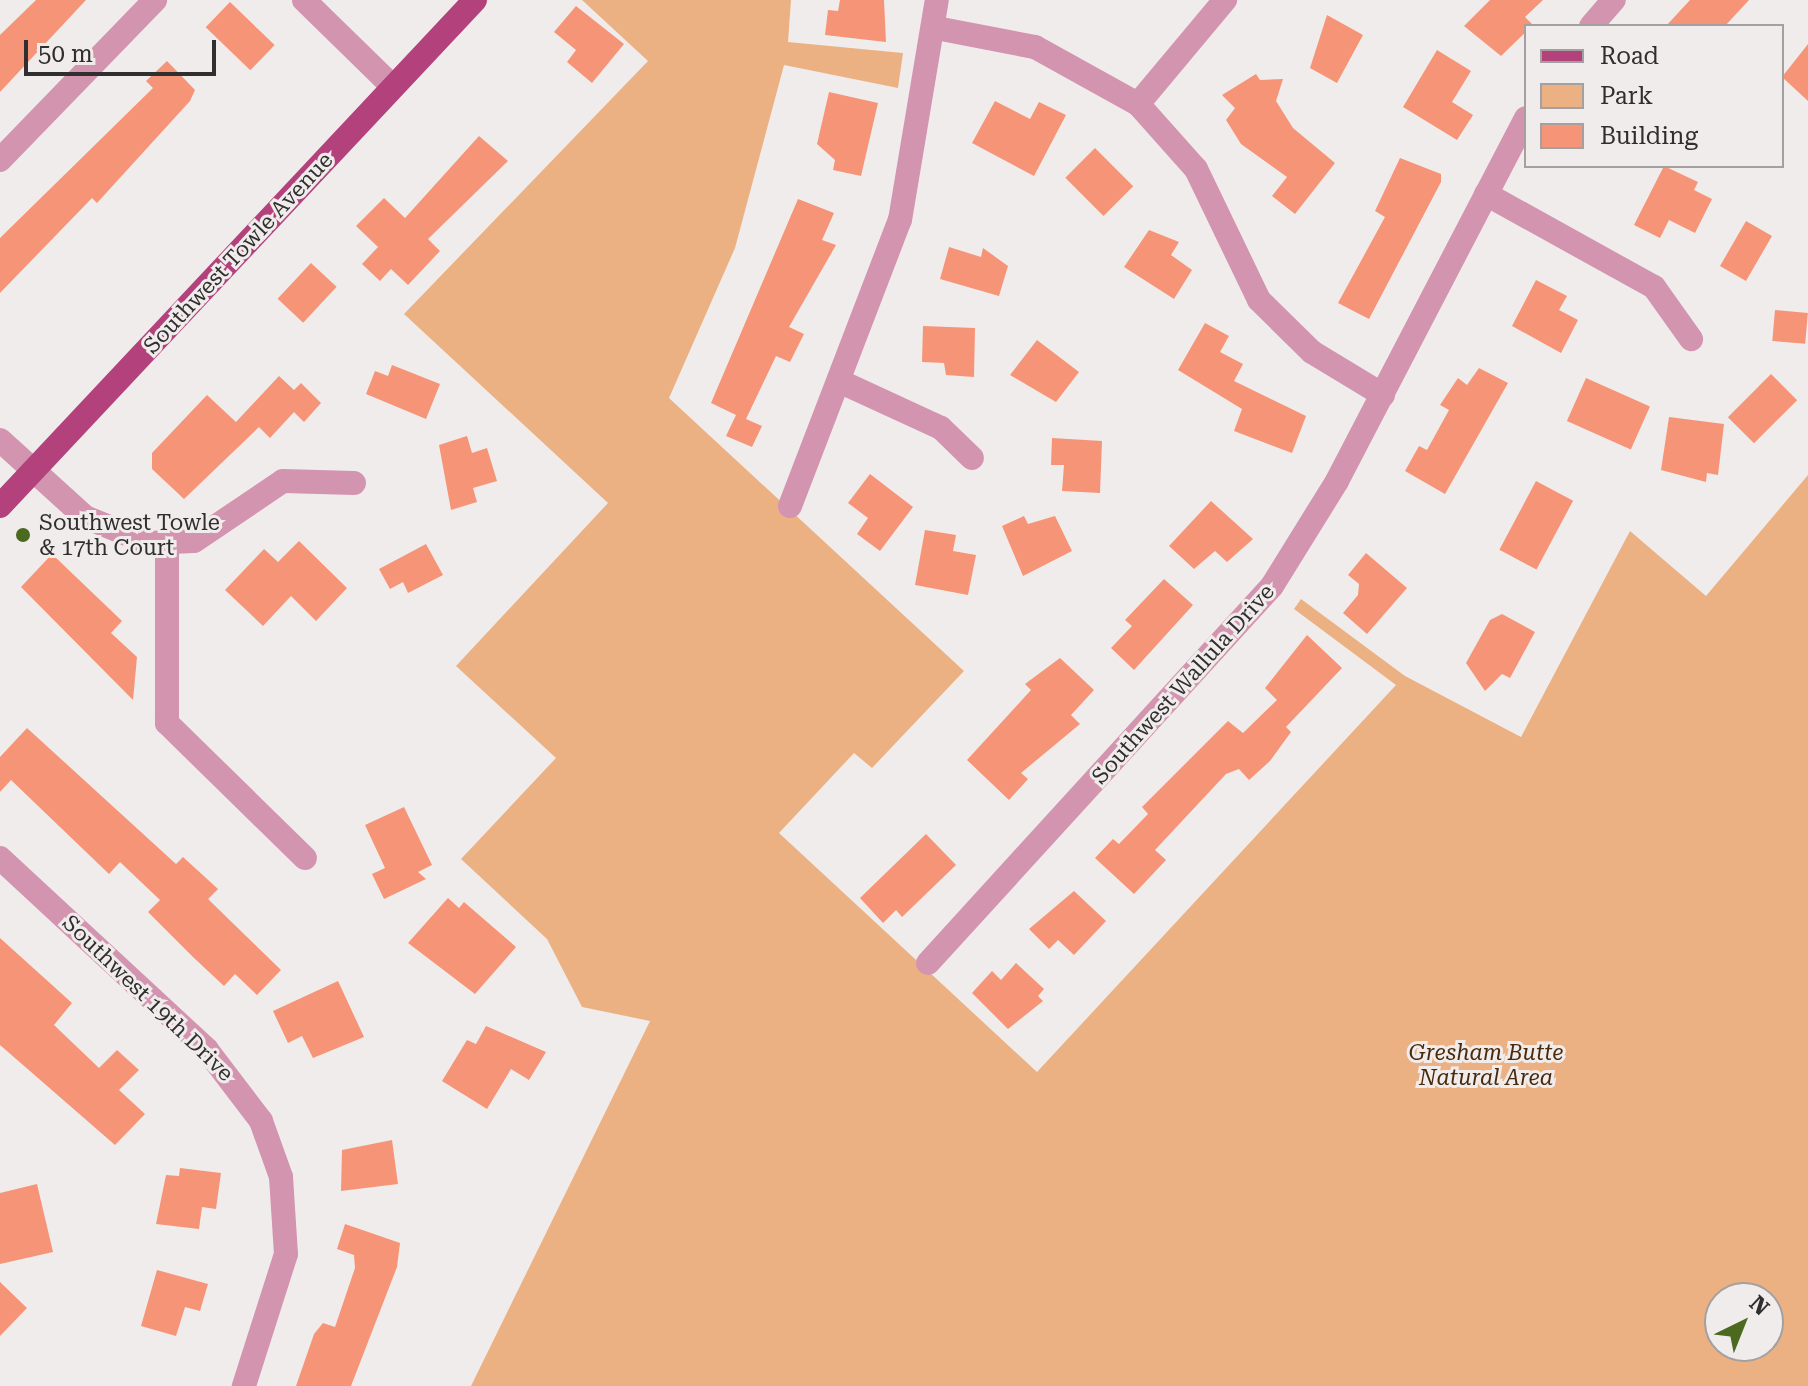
<!DOCTYPE html>
<html>
<head>
<meta charset="utf-8">
<style>
  body { margin:0 }
  #map { position:relative; width:1808px; height:1386px; overflow:hidden; background:#f1ecec; font-family:"Roboto Serif",serif }
  div>[style] { position:absolute }
  [style*='--x'] { left:calc(var(--x)*1px); top:calc(var(--y)*1px); width:calc(var(--w)*1px); rotate:calc(var(--a)*1deg) }
  .green>* { inset:0; background:#ecb182 }
  .building>* { inset:0; background:#f69477; transform-origin:0 0 }
  .minor>* { height:24px; margin:-12px; padding:0 12px; transform-origin:12px; border-radius:12px; background:#d394b0 }
  .major>* { height:24px; margin:-12px; padding:0 12px; transform-origin:12px; border-radius:12px; background:#b2417c }
  .dots>* { width:22px; height:22px; translate:-50% -50%; box-sizing:border-box; border:4px solid #f1ecec; border-radius:50% }
  span { translate:-50% -50%; white-space:nowrap; text-align:center; line-height:1.15; -webkit-text-stroke:6px #f1ecec; paint-order:stroke }
  .street-label { font-size:22px; color:#302e2f }
  .poi-label { font-size:22px; color:#302e2f }
  .left { translate:0 -50%; text-align:left }
  .park-label { font-size:22px; color:#4a2a0d; font-style:italic }
  .legend { position:absolute; left:1524px; top:24px; width:260px; height:144px; box-sizing:border-box; background:#f1ecec; border:2px solid #a4a0a0; margin:0; padding:10px 14px; list-style:none; font-size:24px; color:#302e2f }
  .legend li { display:flex; align-items:center; gap:16px; height:40px }
  .legend b { width:40px; border:2px solid #a4a0a0 }
  .north { position:absolute; left:1704px; top:1282px; width:80px; height:80px; box-sizing:border-box; background:#f1ecec; border:2px solid #a4a0a0; border-radius:50%; rotate:43deg; font-size:22px; font-weight:700; line-height:32px; text-align:center; color:#302e2f }
  .north::after { content:''; display:block; margin:auto; width:28px; height:36px; background:#4b691f; clip-path:polygon(50% 0,100% 100%,50% 72%,0 100%) }
  .scale { position:absolute; left:24px; top:40px; width:192px; height:36px; box-sizing:border-box; border:4px solid #302e2f; border-top:0; padding-left:10px; font-size:24px; line-height:28px; white-space:nowrap; color:#302e2f; -webkit-text-stroke:6px #f1ecec; paint-order:stroke }
</style>
</head>
<body>
<div id="map">
  <div class="green">
    <div style="clip-path:polygon(evenodd,582px 0,791px 0,788px 42px,903px 53px,898px 88px,784px 65px,735px 248px,669px 398px,964px 671px,872px 768px,854px 753px,779px 833px,1037px 1072px,1396px 685px,1294px 609px,1301px 599px,1405px 676px,1521px 737px,1630px 531px,1706px 596px,1808px 475px,1808px 1386px,471px 1386px,650px 1021px,582px 1007px,547px 939px,461px 859px,556px 758px,456px 666px,608px 503px,404px 314px,648px 61px,582px 0,1720px 1298px,1768px 1298px,1768px 1346px,1720px 1346px,1720px 1298px)"></div>
  </div>
  <div class="building">
    <div style="clip-path:polygon(36px 0,86px 0,0 92px,0 35px)"></div>
    <div style="clip-path:polygon(840px 0,884px 0,886px 42px,825px 35px,828px 10px,838px 11px)"></div>
    <div style="clip-path:polygon(1490px 0,1543px 0,1525px 17px,1533px 25px,1501px 56px,1464px 26px)"></div>
    <div style="clip-path:polygon(1690px 0,1749px 0,1725px 26px,1666px 26px)"></div>
    <div style="left:230px;top:2px;width:62px;height:35px;rotate:44deg"></div>
    <div style="clip-path:polygon(576px 6px,624px 44px,592px 83px,567px 62px,576px 50px,554px 32px)"></div>
    <div style="clip-path:polygon(1327px 15px,1363px 35px,1337px 83px,1310px 68px)"></div>
    <div style="clip-path:polygon(1808px 44px,1808px 101px,1782px 77px)"></div>
    <div style="clip-path:polygon(1437px 50px,1471px 71px,1452px 102px,1473px 115px,1457px 140px,1403px 107px)"></div>
    <div style="clip-path:polygon(167px 61px,195px 90px,190px 101px,97px 203px,92px 198px,0 293px,0 238px,153px 88px,146px 81px)"></div>
    <div style="clip-path:polygon(1256px 74px,1260px 80px,1283px 79px,1276px 101px,1293px 128px,1335px 163px,1295px 214px,1272px 196px,1287px 177px,1241px 144px,1226px 120px,1235px 108px,1222px 95px)"></div>
    <div style="clip-path:polygon(829px 92px,878px 103px,861px 176px,833px 170px,835px 160px,817px 144px)"></div>
    <div style="clip-path:polygon(995px 101px,1030px 119px,1039px 102px,1066px 115px,1034px 176px,972px 143px)"></div>
    <div style="clip-path:polygon(479px 136px,508px 161px,428px 239px,440px 251px,408px 285px,391px 269px,380px 281px,362px 264px,378px 247px,356px 226px,384px 198px,405px 218px)"></div>
    <div style="left:1095px;top:148px;width:54px;height:42px;rotate:45deg"></div>
    <div style="clip-path:polygon(1400px 158px,1441px 174px,1441px 182px,1369px 319px,1338px 303px,1385px 217px,1375px 211px)"></div>
    <div style="clip-path:polygon(1664px 166px,1698px 182px,1694px 190px,1712px 199px,1695px 233px,1669px 220px,1660px 238px,1634px 225px)"></div>
    <div style="clip-path:polygon(798px 199px,834px 213px,822px 240px,836px 245px,789px 327px,804px 334px,790px 362px,776px 356px,746px 419px,762px 426px,752px 447px,726px 436px,736px 415px,711px 403px)"></div>
    <div style="left:1746px;top:221px;width:30px;height:52px;rotate:30deg"></div>
    <div style="clip-path:polygon(1149px 230px,1179px 242px,1171px 255px,1192px 270px,1174px 299px,1124px 267px)"></div>
    <div style="clip-path:polygon(949px 247px,981px 257px,983px 248px,1008px 266px,999px 296px,940px 279px)"></div>
    <div style="left:311px;top:263px;width:35px;height:49px;rotate:43deg"></div>
    <div style="clip-path:polygon(1536px 280px,1567px 296px,1559px 310px,1578px 320px,1561px 353px,1512px 326px)"></div>
    <div style="left:1775px;top:310px;width:33px;height:31px;rotate:5deg"></div>
    <div style="clip-path:polygon(1205px 323px,1229px 336px,1220px 352px,1243px 364px,1234px 381px,1306px 416px,1292px 453px,1234px 431px,1242px 409px,1178px 370px)"></div>
    <div style="clip-path:polygon(923px 326px,975px 328px,974px 377px,946px 375px,944px 363px,922px 362px)"></div>
    <div style="clip-path:polygon(1037px 340px,1079px 372px,1056px 402px,1010px 375px)"></div>
    <div style="clip-path:polygon(392px 365px,440px 384px,426px 419px,366px 394px,375px 371px,388px 376px)"></div>
    <div style="clip-path:polygon(1479px 368px,1508px 383px,1445px 494px,1405px 471px,1419px 446px,1427px 450px,1449px 410px,1440px 405px,1458px 378px,1467px 385px)"></div>
    <div style="left:1771px;top:374px;width:37px;height:61px;rotate:45deg"></div>
    <div style="clip-path:polygon(279px 376px,294px 390px,301px 383px,321px 403px,304px 422px,294px 412px,270px 438px,259px 427px,184px 499px,152px 469px,152px 453px,207px 395px,236px 422px)"></div>
    <div style="left:1586px;top:378px;width:70px;height:47px;rotate:24deg"></div>
    <div style="clip-path:polygon(1669px 417px,1724px 424px,1718px 475px,1707px 473px,1706px 482px,1661px 470px)"></div>
    <div style="clip-path:polygon(467px 436px,472px 453px,487px 448px,497px 481px,473px 488px,477px 502px,451px 510px,439px 445px)"></div>
    <div style="clip-path:polygon(1052px 438px,1102px 441px,1100px 493px,1062px 491px,1064px 465px,1051px 465px)"></div>
    <div style="clip-path:polygon(870px 474px,913px 507px,880px 551px,857px 534px,868px 518px,848px 503px)"></div>
    <div style="left:1536px;top:481px;width:42px;height:78px;rotate:28deg"></div>
    <div style="clip-path:polygon(1211px 501px,1253px 539px,1227px 562px,1215px 551px,1194px 569px,1169px 546px)"></div>
    <div style="clip-path:polygon(1024px 516px,1028px 524px,1055px 516px,1072px 551px,1023px 576px,1002px 526px)"></div>
    <div style="clip-path:polygon(925px 530px,956px 535px,953px 551px,976px 555px,968px 595px,915px 585px)"></div>
    <div style="clip-path:polygon(299px 541px,347px 588px,316px 621px,291px 596px,263px 626px,225px 590px,264px 549px,278px 562px)"></div>
    <div style="clip-path:polygon(426px 544px,443px 575px,408px 593px,403px 582px,390px 589px,379px 569px)"></div>
    <div style="clip-path:polygon(1366px 553px,1407px 588px,1367px 634px,1343px 613px,1358px 595px,1359px 584px,1348px 575px)"></div>
    <div style="clip-path:polygon(52px 554px,122px 621px,111px 633px,137px 657px,133px 700px,21px 587px)"></div>
    <div style="clip-path:polygon(1164px 579px,1193px 605px,1134px 670px,1111px 648px,1132px 626px,1125px 620px)"></div>
    <div style="clip-path:polygon(1502px 614px,1535px 632px,1510px 678px,1502px 674px,1485px 691px,1466px 663px,1490px 620px)"></div>
    <div style="clip-path:polygon(1307px 635px,1342px 668px,1286px 727px,1291px 732px,1270px 761px,1249px 780px,1239px 769px,1226px 774px,1155px 850px,1166px 860px,1134px 894px,1095px 858px,1113px 839px,1119px 844px,1148px 814px,1142px 807px,1228px 721px,1243px 733px,1277px 700px,1265px 688px)"></div>
    <div style="clip-path:polygon(1060px 658px,1094px 690px,1071px 715px,1080px 724px,1021px 773px,1028px 779px,1009px 800px,967px 760px,1031px 690px,1025px 684px)"></div>
    <div style="clip-path:polygon(27px 728px,176px 864px,183px 857px,218px 889px,208px 899px,281px 970px,257px 995px,235px 974px,224px 986px,193px 957px,148px 912px,160px 900px,120px 862px,109px 874px,11px 780px,0 792px,0 757px)"></div>
    <div style="clip-path:polygon(404px 807px,432px 865px,418px 872px,426px 879px,384px 899px,372px 874px,385px 868px,365px 825px)"></div>
    <div style="clip-path:polygon(926px 834px,956px 865px,902px 917px,896px 910px,883px 923px,860px 898px)"></div>
    <div style="clip-path:polygon(1074px 891px,1106px 921px,1074px 955px,1058px 940px,1049px 949px,1029px 929px)"></div>
    <div style="clip-path:polygon(448px 898px,459px 908px,464px 902px,516px 947px,475px 994px,408px 943px)"></div>
    <div style="clip-path:polygon(0 938px,72px 1003px,54px 1025px,99px 1068px,117px 1050px,139px 1070px,119px 1090px,145px 1114px,115px 1145px,0 1045px)"></div>
    <div style="clip-path:polygon(1016px 963px,1044px 989px,1038px 996px,1043px 1001px,1008px 1029px,972px 993px,992px 971px,1001px 980px)"></div>
    <div style="clip-path:polygon(338px 981px,364px 1037px,313px 1058px,302px 1036px,288px 1043px,273px 1011px)"></div>
    <div style="clip-path:polygon(486px 1026px,546px 1052px,529px 1080px,511px 1069px,487px 1109px,442px 1081px,467px 1040px,476px 1044px)"></div>
    <div style="clip-path:polygon(392px 1140px,398px 1184px,341px 1191px,342px 1150px)"></div>
    <div style="clip-path:polygon(180px 1168px,221px 1173px,216px 1209px,202px 1207px,199px 1229px,156px 1224px,166px 1175px,179px 1176px)"></div>
    <div style="clip-path:polygon(37px 1184px,53px 1252px,0 1264px,0 1193px)"></div>
    <div style="clip-path:polygon(345px 1224px,400px 1243px,397px 1267px,351px 1386px,296px 1386px,314px 1334px,323px 1323px,335px 1327px,355px 1268px,354px 1255px,337px 1249px)"></div>
    <div style="clip-path:polygon(157px 1270px,208px 1284px,200px 1311px,185px 1307px,176px 1336px,141px 1326px)"></div>
    <div style="clip-path:polygon(0 1282px,27px 1308px,0 1336px)"></div>
  </div>
  <div class="minor">
    <div style="--x:304;--y:0;--w:124;--a:44.3"></div>
    <div style="--x:1591;--y:26;--w:35;--a:-49"></div>
    <div style="--x:936;--y:28;--w:101;--a:10.9"></div>
    <div style="--x:1035;--y:47;--w:118;--a:29"></div>
    <div style="--x:1138;--y:104;--w:87;--a:48.3"></div>
    <div style="--x:1196;--y:169;--w:145;--a:64.3"></div>
    <div style="--x:1259;--y:300;--w:74;--a:44.5"></div>
    <div style="--x:1312;--y:352;--w:83;--a:31.2"></div>
    <div style="--x:1138;--y:104;--w:136;--a:-50.1"></div>
    <div style="--x:0;--y:160;--w:223;--a:-45.9"></div>
    <div style="--x:1486;--y:194;--w:192;--a:29"></div>
    <div style="--x:1654;--y:287;--w:64;--a:54.6"></div>
    <div style="--x:839;--y:381;--w:112;--a:24.7"></div>
    <div style="--x:941;--y:428;--w:43;--a:44.1"></div>
    <div style="--x:0;--y:440;--w:115;--a:42.2"></div>
    <div style="--x:85;--y:517;--w:68;--a:22.4"></div>
    <div style="--x:148;--y:543;--w:46;--a:-2.5"></div>
    <div style="--x:194;--y:541;--w:107;--a:-34"></div>
    <div style="--x:283;--y:481;--w:71;--a:1.6"></div>
    <div style="--x:790;--y:506;--w:306;--a:-69"></div>
    <div style="--x:900;--y:220;--w:223;--a:-80.5"></div>
    <div style="--x:167;--y:544;--w:179;--a:90"></div>
    <div style="--x:167;--y:723;--w:193;--a:44.4"></div>
    <div style="--x:0;--y:858;--w:282;--a:42.8"></div>
    <div style="--x:207;--y:1050;--w:89;--a:52.7"></div>
    <div style="--x:261;--y:1121;--w:59;--a:70.3"></div>
    <div style="--x:281;--y:1177;--w:77;--a:86.3"></div>
    <div style="--x:286;--y:1254;--w:139;--a:107.7"></div>
    <div style="--x:928;--y:963;--w:510;--a:-47.62"></div>
    <div style="--x:1272;--y:586;--w:123;--a:-58.2"></div>
    <div style="--x:1337;--y:481;--w:409;--a:-62.5"></div>
  </div>
  <div class="major">
    <div style="--x:0;--y:506;--w:694;--a:-46.81"></div>
  </div>
  <div class="dots">
    <div style="left:23px;top:535px;background:#4b691f"></div>
  </div>
  <div class="street-label">
    <span style="left:238px;top:253px;rotate:-47deg">Southwest Towle Avenue</span>
    <span style="left:1183px;top:684px;rotate:-48deg">Southwest Wallula Drive</span>
    <span style="left:148px;top:998px;rotate:44deg">Southwest 19th Drive</span>
  </div>
  <div class="poi-label">
    <span class="left" style="left:39px;top:535px">Southwest Towle<br>&amp; 17th Court</span>
  </div>
  <div class="park-label">
    <span style="left:1486px;top:1065px">Gresham Butte<br>Natural Area</span>
  </div>
  <ul class="legend">
  <li><b style="height:10px;background:#b2417c"></b>Road</li>
  <li><b style="height:22px;background:#ecb182"></b>Park</li>
  <li><b style="height:22px;background:#f69477"></b>Building</li>
  </ul>
  <div class="north">N</div>
  <div class="scale">50 m</div>
</div>
</body>
</html>
